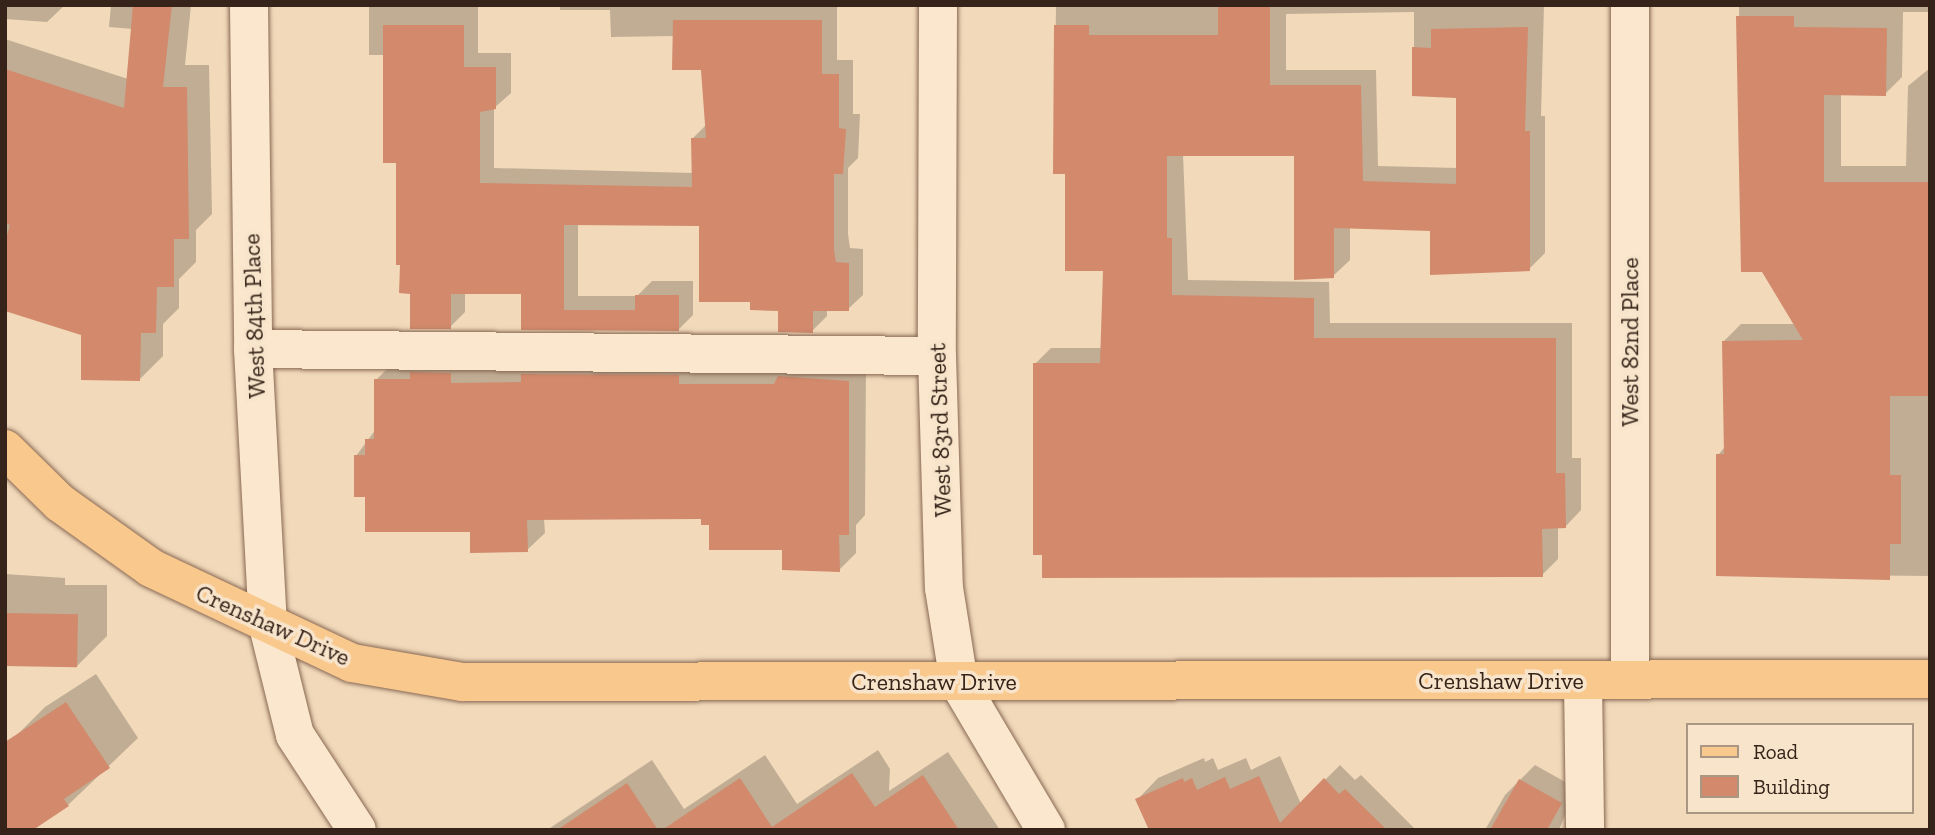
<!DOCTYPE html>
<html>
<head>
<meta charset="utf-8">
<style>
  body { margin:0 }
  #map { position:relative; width:1935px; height:835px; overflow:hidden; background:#f1d9ba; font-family:"Zilla Slab",serif }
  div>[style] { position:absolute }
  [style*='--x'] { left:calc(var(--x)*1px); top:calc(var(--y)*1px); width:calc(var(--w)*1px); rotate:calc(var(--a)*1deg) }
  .shadow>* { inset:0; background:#0003 }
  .building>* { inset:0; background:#d2896c; transform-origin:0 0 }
  .roads { filter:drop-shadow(0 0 2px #886853) drop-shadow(0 0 2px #886853) }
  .minor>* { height:38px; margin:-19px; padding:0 19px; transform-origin:19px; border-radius:19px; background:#fbe7cd }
  .major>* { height:38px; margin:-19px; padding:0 19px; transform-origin:19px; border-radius:19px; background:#f9c88d }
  span { translate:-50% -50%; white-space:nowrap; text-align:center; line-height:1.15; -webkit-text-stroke:7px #f8e4ca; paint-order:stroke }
  .street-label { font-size:24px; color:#362319 }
  .frame { position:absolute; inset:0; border:7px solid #362319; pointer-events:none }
  .legend { position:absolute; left:1686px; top:723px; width:228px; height:91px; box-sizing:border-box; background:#f8e4ca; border:2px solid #aa9783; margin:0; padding:9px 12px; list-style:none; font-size:21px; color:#362319 }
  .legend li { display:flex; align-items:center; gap:14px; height:35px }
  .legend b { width:35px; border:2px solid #aa9783 }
</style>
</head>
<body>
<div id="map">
  <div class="shadow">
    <div style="clip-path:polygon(5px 5px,65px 5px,47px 22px,5px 19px)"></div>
    <div style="clip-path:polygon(111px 5px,191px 5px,185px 65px,209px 65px,212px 214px,196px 230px,196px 262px,179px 279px,179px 308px,163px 324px,163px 356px,140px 379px,83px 334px,5px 257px,5px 39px,128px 79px,133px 29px,109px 27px)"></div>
    <div style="clip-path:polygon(369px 5px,478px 5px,478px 53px,511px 53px,511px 93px,494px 108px,494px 168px,693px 173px,692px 139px,706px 125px,703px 68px,674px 36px,611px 37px,610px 10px,560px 10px,560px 5px,837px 5px,837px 60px,853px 60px,853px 114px,860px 114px,858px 158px,848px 168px,848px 234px,850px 248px,863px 249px,863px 295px,848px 309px,827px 309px,827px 316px,812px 331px,780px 309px,752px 300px,701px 224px,578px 223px,578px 296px,637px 296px,652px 281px,693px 281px,693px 315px,678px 330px,522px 328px,522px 292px,465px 292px,465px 312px,450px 327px,412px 292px,402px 264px,398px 161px,385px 55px,369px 55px)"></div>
    <div style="clip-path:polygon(evenodd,1056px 5px,1544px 5px,1541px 116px,1545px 116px,1545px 253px,1529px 269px,1432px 229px,1350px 227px,1350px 260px,1333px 276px,1296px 154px,1183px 154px,1188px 280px,1329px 282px,1330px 323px,1572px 323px,1572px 458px,1581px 458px,1581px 510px,1565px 527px,1558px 527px,1558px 559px,1542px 575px,1035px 364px,1051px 348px,1102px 348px,1104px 269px,1066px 173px,1054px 172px,1056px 5px,1414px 12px,1414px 95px,1458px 96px,1458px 168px,1378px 166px,1376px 70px,1286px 70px,1286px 14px,1414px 12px)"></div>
    <div style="clip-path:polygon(1739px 5px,1930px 5px,1930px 12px,1903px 12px,1902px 77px,1885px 94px,1841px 94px,1841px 166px,1906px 166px,1908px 86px,1930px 68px,1930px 576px,1718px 574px,1718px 455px,1725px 447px,1724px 341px,1741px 324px,1795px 324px,1763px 271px,1743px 270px)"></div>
    <div style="clip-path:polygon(394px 362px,866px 364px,865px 515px,856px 525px,856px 553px,839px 570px,703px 517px,544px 519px,545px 533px,527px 550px,366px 495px,356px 456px,376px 429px,376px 380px)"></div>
    <div style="clip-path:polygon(5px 574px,65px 578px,65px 585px,107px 585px,107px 636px,77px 666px,5px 664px)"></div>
    <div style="clip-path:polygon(96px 674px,138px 738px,68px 805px,15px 737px,45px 707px)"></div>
    <div style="clip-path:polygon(878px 750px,890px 769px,889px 791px,948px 752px,1000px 830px,547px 830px,652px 760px,684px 809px,765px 755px,797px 804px)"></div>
    <div style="clip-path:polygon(1280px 756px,1301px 804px,1340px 765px,1355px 780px,1361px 775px,1416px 830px,1151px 830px,1138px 799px,1158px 778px,1204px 758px,1205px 762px,1213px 758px,1218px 770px,1246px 758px,1251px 770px)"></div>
    <div style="clip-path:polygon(1535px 765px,1576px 788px,1559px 830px,1485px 830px,1505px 795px)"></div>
  </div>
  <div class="building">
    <div style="clip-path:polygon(133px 5px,172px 5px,163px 87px,187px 87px,189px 239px,174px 239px,174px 287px,157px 287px,156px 333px,141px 333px,140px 381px,81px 380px,81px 335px,5px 311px,5px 242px,10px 225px,5px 223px,5px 69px,124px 108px)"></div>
    <div style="clip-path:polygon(1218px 5px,1270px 5px,1270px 85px,1361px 85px,1363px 181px,1456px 184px,1456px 98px,1412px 96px,1412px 47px,1431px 48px,1431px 29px,1528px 27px,1525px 131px,1530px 131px,1530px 271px,1430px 275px,1430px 231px,1334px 228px,1334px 278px,1294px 280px,1294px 156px,1167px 156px,1167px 238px,1172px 238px,1172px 295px,1314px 298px,1314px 338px,1556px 338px,1556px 473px,1565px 473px,1566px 528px,1542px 529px,1543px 577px,1042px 578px,1042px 555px,1033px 555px,1033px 363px,1100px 363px,1103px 271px,1065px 271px,1065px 174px,1053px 174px,1054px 25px,1089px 25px,1089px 35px,1218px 35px)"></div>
    <div style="clip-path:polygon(1736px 16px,1794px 16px,1794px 27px,1887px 28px,1886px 96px,1824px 95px,1824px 182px,1930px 182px,1930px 396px,1890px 396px,1890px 475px,1901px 475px,1901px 544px,1890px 544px,1890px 580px,1716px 576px,1716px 454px,1724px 454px,1722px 341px,1803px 340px,1762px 272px,1741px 272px)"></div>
    <div style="clip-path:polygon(673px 20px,822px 20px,822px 74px,839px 74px,839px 128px,846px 129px,843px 174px,834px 174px,834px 250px,836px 262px,849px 263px,849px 311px,813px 311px,813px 333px,778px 332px,778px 311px,750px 310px,750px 302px,699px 302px,699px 226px,569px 225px,564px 225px,564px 310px,635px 310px,635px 295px,679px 295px,679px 331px,521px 330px,521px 294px,451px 294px,451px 329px,410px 329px,410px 294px,399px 293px,400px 265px,396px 265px,396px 163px,383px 163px,383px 25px,464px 25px,464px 67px,496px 67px,496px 109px,480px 112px,480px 183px,692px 187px,691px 138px,706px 138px,701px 70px,672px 70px)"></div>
    <div style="clip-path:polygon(410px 372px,451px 373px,451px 383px,521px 382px,521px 374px,679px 375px,679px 384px,774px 384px,778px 376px,849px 381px,849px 535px,839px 535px,840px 572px,782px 570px,782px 550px,709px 550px,709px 525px,701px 525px,701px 519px,527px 520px,528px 552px,470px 553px,470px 532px,365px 532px,365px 497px,354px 497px,354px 455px,365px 455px,365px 439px,374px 439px,374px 379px,410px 379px)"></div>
    <div style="left:5px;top:613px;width:73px;height:53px;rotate:1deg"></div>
    <div style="clip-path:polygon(66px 702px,110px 768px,64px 799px,69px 806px,33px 830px,5px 830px,5px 742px)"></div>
    <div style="clip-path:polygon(852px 773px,875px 807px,923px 775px,959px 830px,662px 830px,740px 778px,772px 827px)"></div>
    <div style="clip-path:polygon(1259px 776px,1280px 823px,1324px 778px,1339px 794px,1345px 789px,1387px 830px,1149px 830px,1135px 799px,1183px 778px,1184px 782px,1192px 778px,1197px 790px,1225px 777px,1230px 789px)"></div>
    <div style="clip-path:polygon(1519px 779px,1562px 803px,1547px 830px,1490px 830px)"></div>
    <div style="clip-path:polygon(627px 783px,658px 830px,557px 830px)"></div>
  </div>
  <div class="roads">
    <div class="minor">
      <div style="--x:249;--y:5;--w:344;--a:89.3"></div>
      <div style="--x:253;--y:349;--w:277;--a:86.9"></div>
      <div style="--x:268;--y:626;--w:112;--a:76.1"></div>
      <div style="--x:295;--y:735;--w:113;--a:56.9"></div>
      <div style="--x:938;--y:5;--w:351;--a:90.2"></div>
      <div style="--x:937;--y:356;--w:232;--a:88.3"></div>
      <div style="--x:944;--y:588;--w:96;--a:81"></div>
      <div style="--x:959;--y:683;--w:171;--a:59.4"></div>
      <div style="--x:1630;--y:5;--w:674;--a:90"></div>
      <div style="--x:253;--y:349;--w:684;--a:0.59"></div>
      <div style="--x:1583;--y:681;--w:149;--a:89.2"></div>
    </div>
    <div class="major">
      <div style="--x:5;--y:449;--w:77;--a:44.5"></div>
      <div style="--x:60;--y:503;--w:112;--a:35.5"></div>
      <div style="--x:151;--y:568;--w:222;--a:25.3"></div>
      <div style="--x:352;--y:663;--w:112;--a:9.8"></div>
      <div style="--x:462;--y:682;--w:1468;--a:-0.12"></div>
    </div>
  </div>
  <div class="street-label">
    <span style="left:254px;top:316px;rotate:-92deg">West 84th Place</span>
    <span style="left:1630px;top:342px;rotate:-90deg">West 82nd Place</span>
    <span style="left:940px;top:430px;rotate:-92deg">West 83rd Street</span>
    <span style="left:273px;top:625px;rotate:24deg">Crenshaw Drive</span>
    <span style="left:1501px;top:681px">Crenshaw Drive</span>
    <span style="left:934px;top:682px">Crenshaw Drive</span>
  </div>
  <div class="frame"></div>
  <ul class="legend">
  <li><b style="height:9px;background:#f9c88d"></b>Road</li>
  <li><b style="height:19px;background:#d2896c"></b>Building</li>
  </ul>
</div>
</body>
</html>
